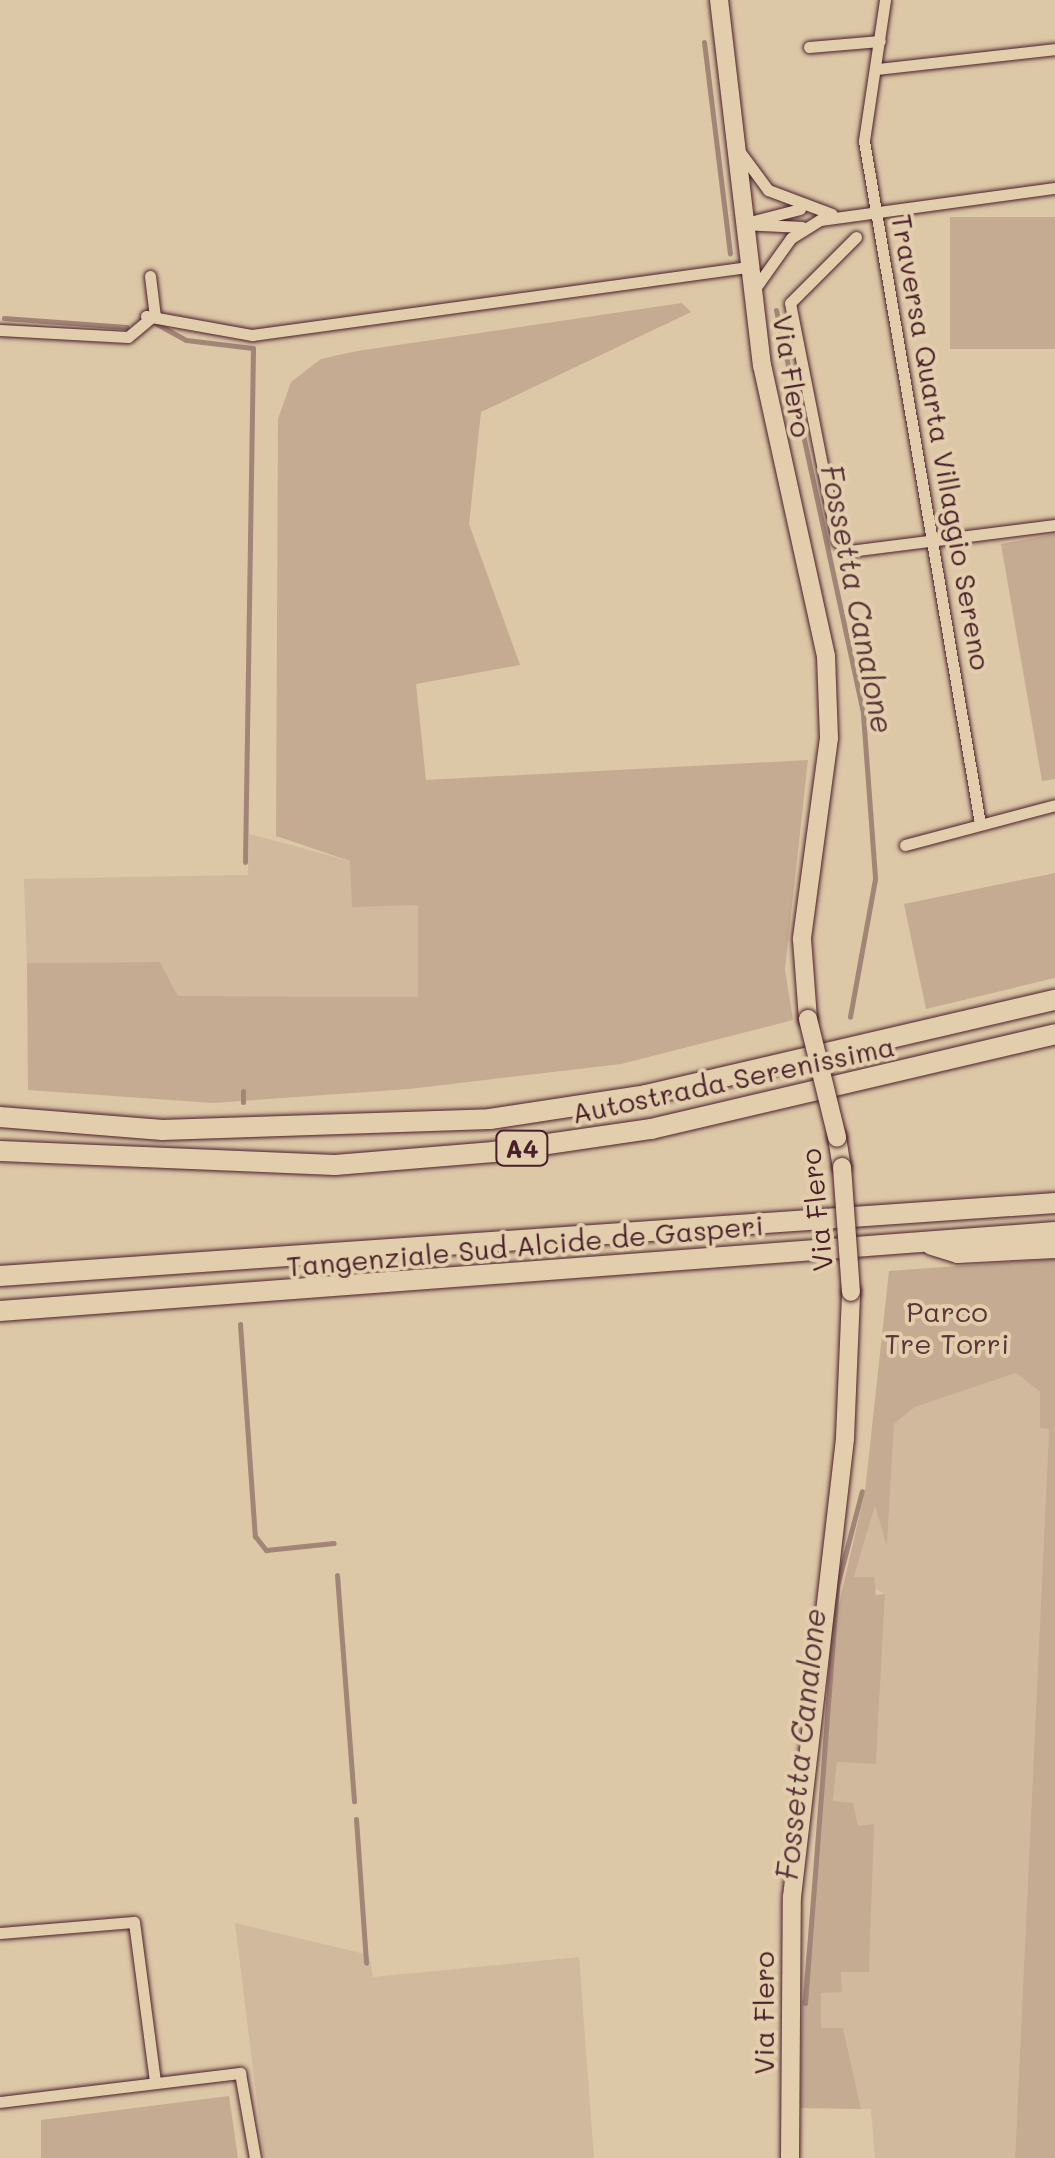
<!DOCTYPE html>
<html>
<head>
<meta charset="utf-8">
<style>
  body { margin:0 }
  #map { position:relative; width:1055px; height:2158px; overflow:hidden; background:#dcc7a7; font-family:Mali,sans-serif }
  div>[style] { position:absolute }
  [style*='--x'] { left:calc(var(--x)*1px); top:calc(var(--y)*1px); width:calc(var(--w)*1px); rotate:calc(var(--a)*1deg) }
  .built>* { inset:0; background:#d0b99c }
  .green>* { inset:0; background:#c4ab92; transform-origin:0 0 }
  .stream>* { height:5px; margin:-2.5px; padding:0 2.5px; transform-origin:2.5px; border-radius:2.5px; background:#a18576 }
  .roads { filter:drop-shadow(0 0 2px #4a1f2b) drop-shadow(0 0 2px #4a1f2b) }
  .street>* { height:11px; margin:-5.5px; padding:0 5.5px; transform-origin:5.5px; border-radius:5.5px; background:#e2ceac }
  .secondary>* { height:18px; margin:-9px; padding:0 9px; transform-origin:9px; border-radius:9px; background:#e2ceac }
  .highway>* { height:20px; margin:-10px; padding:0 10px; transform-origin:10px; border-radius:10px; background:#e2ceac }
  .bridges { filter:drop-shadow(0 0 2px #4a1f2b) drop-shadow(0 0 2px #4a1f2b) }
  .secondary-bridge>* { height:18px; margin:-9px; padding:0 9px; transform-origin:9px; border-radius:9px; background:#e2ceac }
  span { translate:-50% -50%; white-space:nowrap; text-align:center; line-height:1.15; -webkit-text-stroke:8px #e2ceac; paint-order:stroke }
  .shield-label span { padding:2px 8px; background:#e2ceac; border:2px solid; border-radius:8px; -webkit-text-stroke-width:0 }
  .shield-label { font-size:25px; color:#4a1f2b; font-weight:700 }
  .street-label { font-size:28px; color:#4a1f2b }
  .park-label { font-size:28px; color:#5c343a }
  .water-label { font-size:30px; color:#5b333a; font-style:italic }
</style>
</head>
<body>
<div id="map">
  <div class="built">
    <div style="clip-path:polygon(249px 834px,350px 861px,418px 905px,418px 997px,178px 996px,160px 962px,27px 963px,24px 879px,248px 875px)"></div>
    <div style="clip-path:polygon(1016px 1373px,1040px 1392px,1040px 1427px,1049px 1428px,1015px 2158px,875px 2158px,871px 2109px,861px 2109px,843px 2028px,821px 2028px,821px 1992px,842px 1992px,841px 1972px,869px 1972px,873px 1825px,857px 1827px,833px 1802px,837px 1762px,876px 1764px,885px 1594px,854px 1578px,876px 1503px,887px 1545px,894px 1424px,915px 1407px)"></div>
    <div style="clip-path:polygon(235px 1923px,369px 1955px,373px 1977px,579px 1957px,594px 2158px,264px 2158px)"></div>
  </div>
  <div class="green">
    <div style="left:1055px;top:217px;width:132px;height:105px;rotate:90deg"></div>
    <div style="clip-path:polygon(682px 303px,691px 312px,481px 412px,469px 524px,520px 665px,416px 684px,426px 780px,808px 760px,785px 969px,793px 1020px,621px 1064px,409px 1089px,213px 1103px,28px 1090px,27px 963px,160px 962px,178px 996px,418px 997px,418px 905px,352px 907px,350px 861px,276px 836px,278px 419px,291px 382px,321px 359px,357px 351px)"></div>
    <div style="clip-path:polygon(1055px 534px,1055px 779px,1042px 781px,1001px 544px)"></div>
    <div style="clip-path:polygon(1055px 873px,1055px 978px,926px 1009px,904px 904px)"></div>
    <div style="clip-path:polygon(1055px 1259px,1055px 2158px,1015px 2158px,1049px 1429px,1040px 1428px,1040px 1392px,1016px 1373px,915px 1407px,894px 1424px,887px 1546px,875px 1506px,854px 1577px,874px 1577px,876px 1595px,885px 1594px,876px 1764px,837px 1762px,833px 1801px,853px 1803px,858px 1826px,874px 1824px,869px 1972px,841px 1972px,842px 1992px,821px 1993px,821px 2028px,843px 2028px,861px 2109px,800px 2108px,802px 2003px,837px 1613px,865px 1491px,889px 1271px)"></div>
    <div style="clip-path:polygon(229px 2096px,238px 2158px,41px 2158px,41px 2120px)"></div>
  </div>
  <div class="stream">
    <div style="--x:704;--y:42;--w:213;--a:83"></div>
    <div style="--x:776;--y:310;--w:413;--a:77.8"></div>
    <div style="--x:863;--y:714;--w:165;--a:85.8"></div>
    <div style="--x:875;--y:879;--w:140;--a:100.3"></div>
    <div style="--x:4;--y:318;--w:123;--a:4.2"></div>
    <div style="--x:157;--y:324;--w:33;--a:29"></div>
    <div style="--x:186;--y:340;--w:67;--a:6.8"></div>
    <div style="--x:253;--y:348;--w:514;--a:90.89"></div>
    <div style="--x:243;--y:1102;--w:11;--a:-90"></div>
    <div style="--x:240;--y:1324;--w:213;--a:86"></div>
    <div style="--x:255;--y:1536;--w:18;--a:52"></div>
    <div style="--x:266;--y:1550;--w:68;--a:-5.9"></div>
    <div style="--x:337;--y:1575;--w:227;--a:85.7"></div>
    <div style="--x:356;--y:1819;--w:144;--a:86"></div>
    <div style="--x:805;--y:2003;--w:418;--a:-85.6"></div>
    <div style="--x:837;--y:1586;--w:98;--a:-75.3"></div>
  </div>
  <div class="roads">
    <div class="street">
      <div style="--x:885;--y:0;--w:143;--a:98.5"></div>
      <div style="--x:864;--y:141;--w:692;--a:80.35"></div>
      <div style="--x:809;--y:47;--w:71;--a:-4.8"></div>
      <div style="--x:877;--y:69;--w:179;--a:-6.4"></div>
      <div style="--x:740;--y:152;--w:47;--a:53.6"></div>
      <div style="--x:768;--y:190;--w:68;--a:20.6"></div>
      <div style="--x:742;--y:224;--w:60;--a:2.9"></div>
      <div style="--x:742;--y:224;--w:60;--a:-14.5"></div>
      <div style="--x:856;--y:237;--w:93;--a:135"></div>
      <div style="--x:790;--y:303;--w:243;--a:78.8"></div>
      <div style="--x:837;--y:541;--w:16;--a:40"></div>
      <div style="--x:849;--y:551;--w:208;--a:-7.2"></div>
      <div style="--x:150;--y:276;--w:38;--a:83"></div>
      <div style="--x:756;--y:287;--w:60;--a:-54.5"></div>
      <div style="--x:791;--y:238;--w:34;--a:-32"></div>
      <div style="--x:820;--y:220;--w:237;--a:-7.8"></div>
      <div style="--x:146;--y:316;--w:108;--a:10.2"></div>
      <div style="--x:252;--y:335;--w:501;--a:-7.81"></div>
      <div style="--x:0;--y:330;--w:128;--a:3.1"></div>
      <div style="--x:128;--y:337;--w:35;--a:-40"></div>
      <div style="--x:905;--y:845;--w:155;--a:-14.9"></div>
      <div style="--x:0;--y:1933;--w:134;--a:-4.7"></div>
      <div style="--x:134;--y:1922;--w:161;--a:82.5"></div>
      <div style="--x:0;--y:2102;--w:242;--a:-6.9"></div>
      <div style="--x:240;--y:2073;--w:86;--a:80"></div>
    </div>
    <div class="secondary">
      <div style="--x:719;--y:0;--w:368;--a:83.3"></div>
      <div style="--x:762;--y:365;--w:298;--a:77.6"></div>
      <div style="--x:826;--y:656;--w:82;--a:87.9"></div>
      <div style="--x:829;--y:738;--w:203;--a:97.7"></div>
      <div style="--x:802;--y:939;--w:80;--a:85.7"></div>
      <div style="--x:837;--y:1137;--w:30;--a:81"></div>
      <div style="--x:790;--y:2158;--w:261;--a:-89.6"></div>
      <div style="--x:792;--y:1897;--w:462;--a:-83.4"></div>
      <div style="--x:845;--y:1438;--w:146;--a:-87.6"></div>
    </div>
    <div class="highway">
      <div style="--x:0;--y:1117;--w:163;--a:4.6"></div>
      <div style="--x:162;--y:1130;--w:328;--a:-1.9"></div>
      <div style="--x:490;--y:1119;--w:158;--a:-8.7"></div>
      <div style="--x:646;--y:1095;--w:420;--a:-13.1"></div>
      <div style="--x:0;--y:1151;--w:335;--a:2.4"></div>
      <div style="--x:335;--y:1165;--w:159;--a:-4.7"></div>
      <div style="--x:493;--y:1152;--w:160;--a:-8.3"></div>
      <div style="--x:651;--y:1129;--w:415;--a:-13.2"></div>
      <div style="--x:932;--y:1245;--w:27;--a:17"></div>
      <div style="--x:958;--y:1253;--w:97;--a:-3"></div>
      <div style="--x:0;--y:1276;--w:1058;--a:-3.96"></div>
      <div style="--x:0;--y:1311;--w:1058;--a:-4.28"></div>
    </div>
  </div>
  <div class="bridges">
    <div class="secondary-bridge">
      <div style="--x:808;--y:1019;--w:122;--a:76.2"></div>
      <div style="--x:842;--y:1167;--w:125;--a:85.9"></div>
    </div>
  </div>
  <div class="shield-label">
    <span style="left:522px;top:1148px">A4</span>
  </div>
  <div class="street-label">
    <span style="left:793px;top:376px;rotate:81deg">Via Flero</span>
    <span style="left:942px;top:442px;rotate:80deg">Traversa Quarta Villaggio Sereno</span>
    <span style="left:733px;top:1079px;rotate:-12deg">Autostrada Serenissima</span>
    <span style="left:816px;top:1210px;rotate:-96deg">Via Flero</span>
    <span style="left:525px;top:1245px;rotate:-5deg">Tangenziale Sud Alcide de Gasperi</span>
    <span style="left:763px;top:2013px;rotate:-90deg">Via Flero</span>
  </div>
  <div class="park-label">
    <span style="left:947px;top:1327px">Parco<br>Tre Torri</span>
  </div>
  <div class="water-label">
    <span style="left:858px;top:599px;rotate:79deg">Fossetta Canalone</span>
    <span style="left:800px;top:1744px;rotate:-84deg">Fossetta Canalone</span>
  </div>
</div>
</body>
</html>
